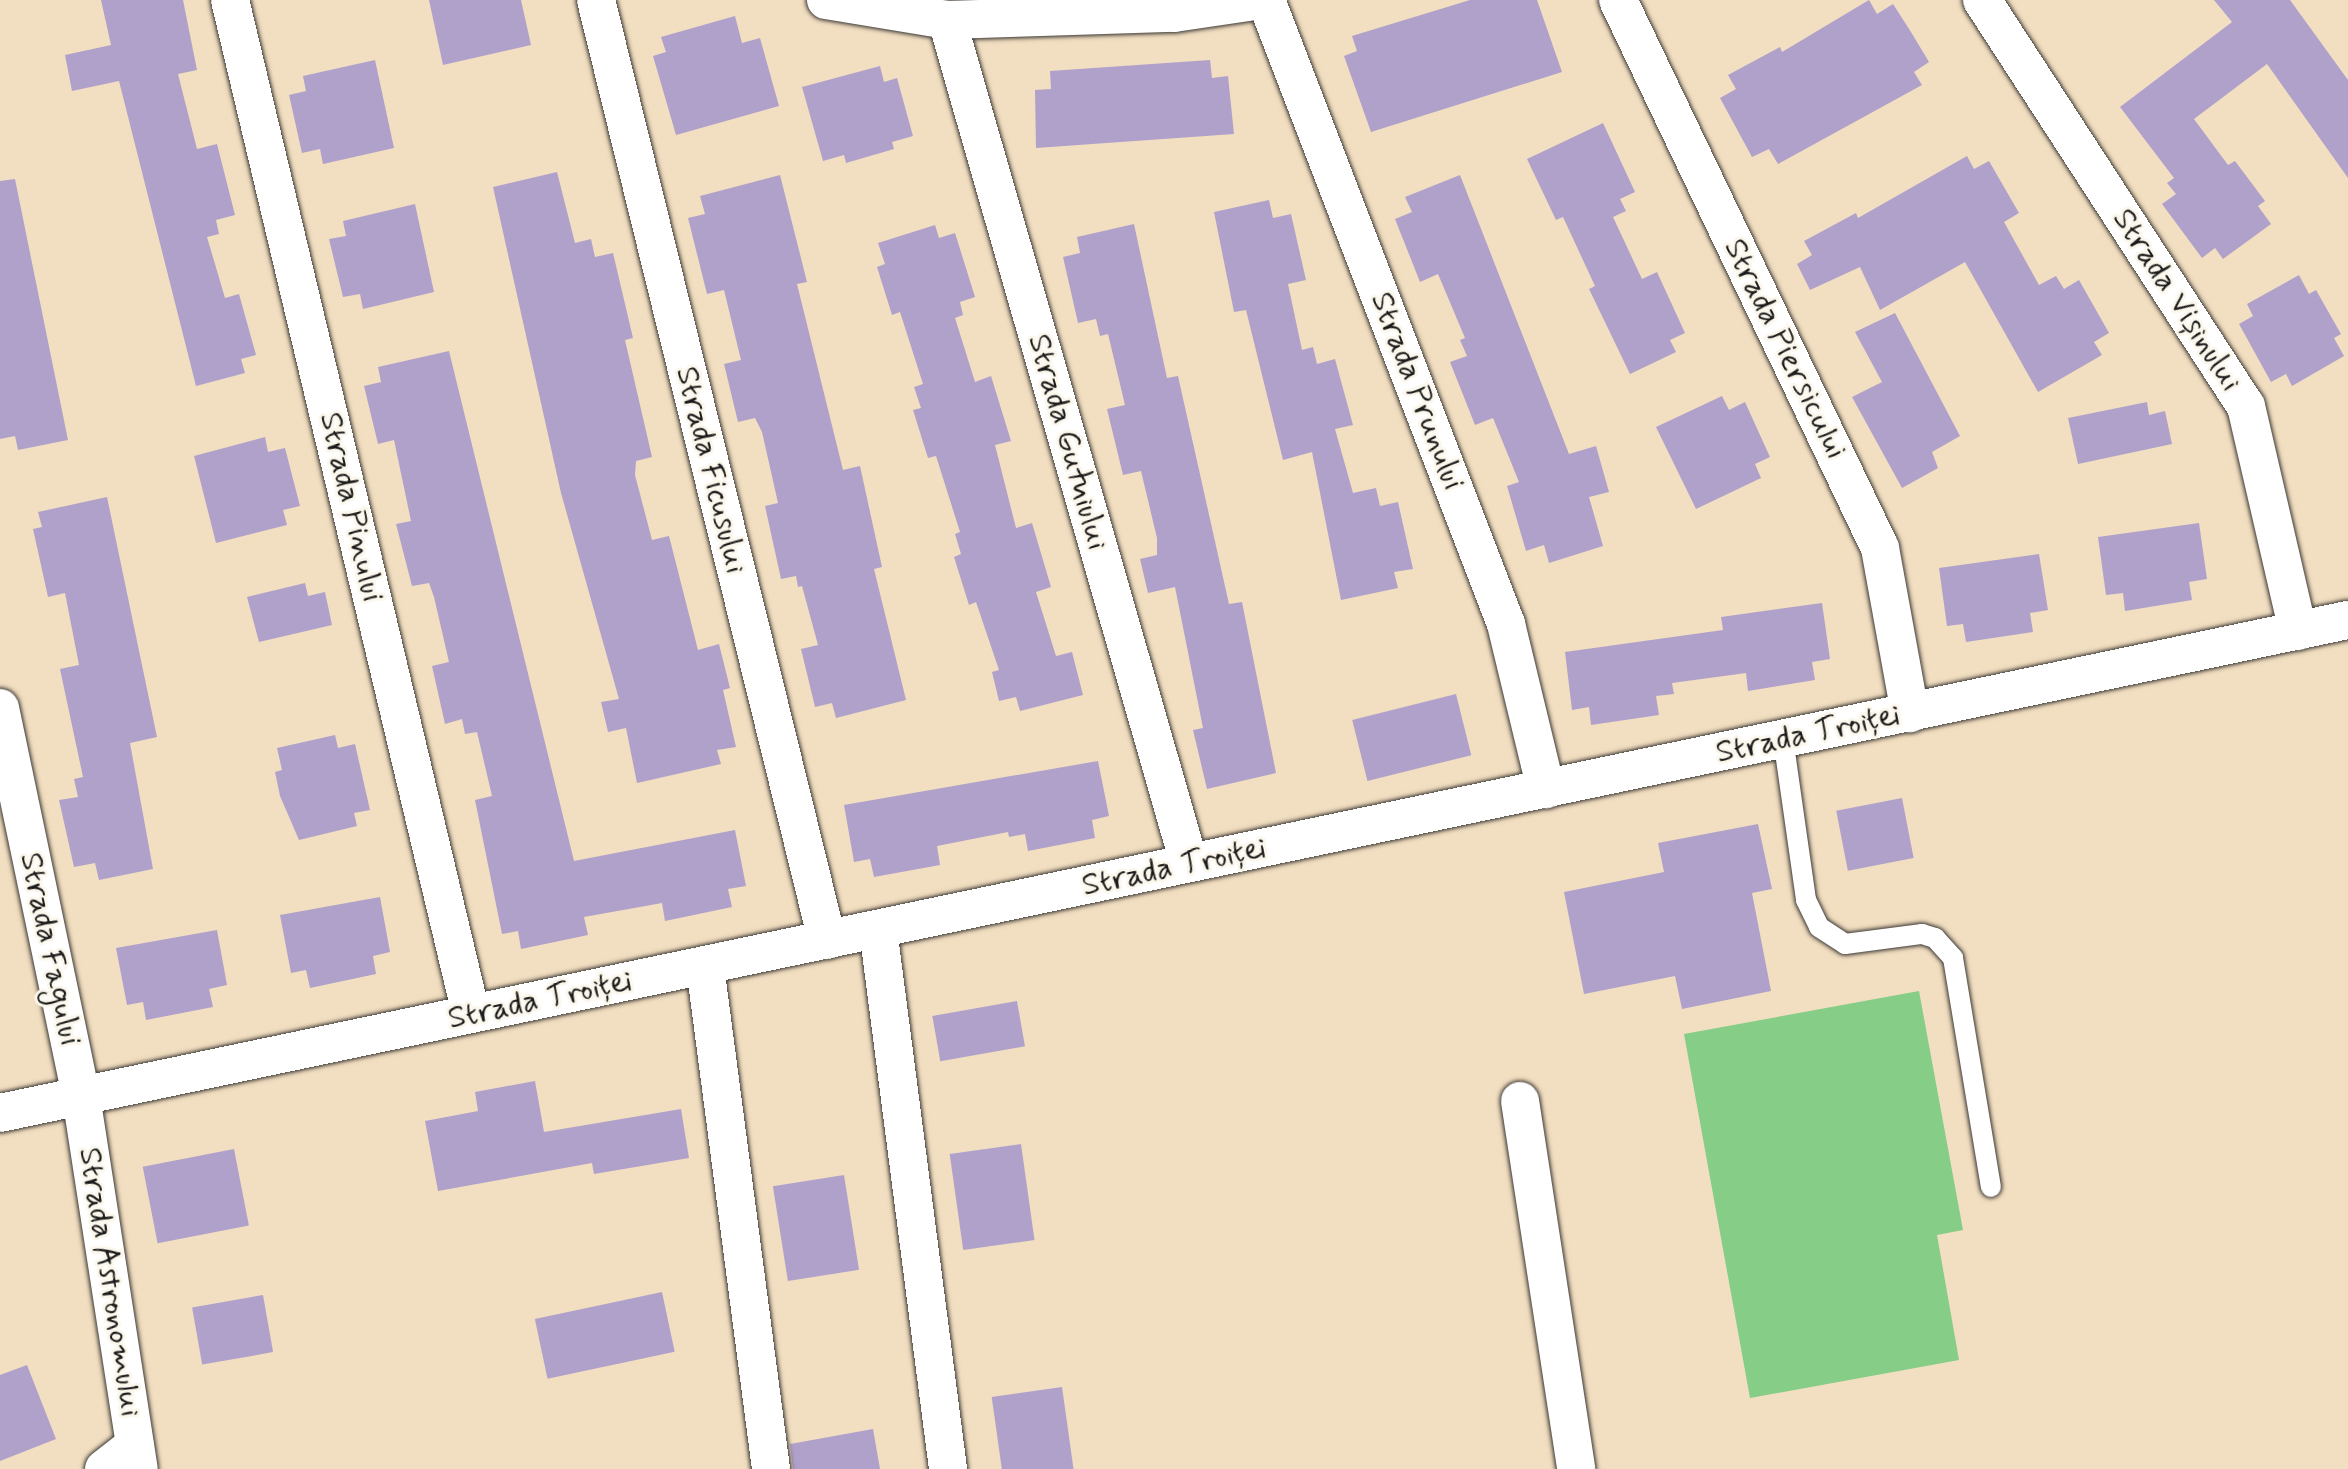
<!DOCTYPE html>
<html>
<head>
<meta charset="utf-8">
<style>
  body { margin:0 }
  #map { position:relative; width:2348px; height:1469px; overflow:hidden; background:#f2dec0; font-family:Mynerve,sans-serif }
  div>[style] { position:absolute }
  [style*='--x'] { left:calc(var(--x)*1px); top:calc(var(--y)*1px); width:calc(var(--w)*1px); rotate:calc(var(--a)*1deg) }
  .green>* { inset:0; background:#86cd87 }
  .building>* { inset:0; background:#b0a1cb; transform-origin:0 0 }
  .roads { filter:drop-shadow(0 0 2px #3c3935) drop-shadow(0 0 2px #3c3935) }
  .lane>* { height:20px; margin:-10px; padding:0 10px; transform-origin:10px; border-radius:10px; background:#fff }
  .street>* { height:38px; margin:-19px; padding:0 19px; transform-origin:19px; border-radius:19px; background:#fff }
  span { translate:-50% -50%; white-space:nowrap; text-align:center; line-height:1.15; -webkit-text-stroke:6px #fbf7ec; paint-order:stroke }
  .street-label { font-size:32px; color:#1c1c1c }
</style>
</head>
<body>
<div id="map">
  <div class="green">
    <div style="clip-path:polygon(1919px 991px,1963px 1230px,1937px 1235px,1959px 1360px,1750px 1398px,1684px 1034px)"></div>
  </div>
  <div class="building">
    <div style="clip-path:polygon(101px 0,183px 0,197px 70px,178px 74px,197px 149px,217px 144px,235px 215px,216px 220px,219px 234px,207px 237px,225px 298px,239px 294px,256px 355px,241px 359px,245px 373px,196px 386px,119px 81px,72px 91px,65px 55px,111px 45px)"></div>
    <div style="clip-path:polygon(429px 0,521px 0,531px 45px,443px 65px)"></div>
    <div style="clip-path:polygon(1470px 0,1537px 0,1562px 72px,1371px 132px,1344px 56px,1357px 51px,1352px 36px)"></div>
    <div style="clip-path:polygon(1869px 0,1877px 14px,1893px 4px,1911px 32px,1929px 62px,1914px 72px,1922px 85px,1778px 164px,1769px 149px,1752px 157px,1720px 98px,1736px 89px,1728px 75px,1780px 47px,1782px 52px)"></div>
    <div style="clip-path:polygon(2214px 0,2290px 0,2348px 80px,2348px 178px,2267px 64px,2194px 119px,2228px 165px,2235px 161px,2265px 201px,2258px 206px,2271px 224px,2223px 259px,2215px 248px,2202px 258px,2162px 204px,2176px 194px,2167px 183px,2174px 178px,2120px 107px,2232px 22px)"></div>
    <div style="clip-path:polygon(735px 16px,742px 43px,760px 38px,779px 106px,676px 135px,653px 56px,666px 52px,661px 37px)"></div>
    <div style="clip-path:polygon(375px 60px,394px 148px,323px 164px,320px 149px,302px 153px,289px 95px,306px 91px,303px 76px)"></div>
    <div style="clip-path:polygon(1210px 60px,1212px 78px,1228px 76px,1234px 134px,1036px 148px,1035px 90px,1051px 89px,1050px 71px)"></div>
    <div style="clip-path:polygon(880px 66px,884px 82px,897px 78px,913px 136px,892px 142px,894px 149px,846px 163px,844px 155px,823px 161px,802px 87px)"></div>
    <div style="clip-path:polygon(1603px 123px,1635px 192px,1620px 199px,1626px 211px,1613px 217px,1642px 279px,1657px 272px,1685px 333px,1670px 340px,1676px 352px,1630px 374px,1589px 289px,1595px 286px,1563px 217px,1556px 220px,1527px 159px)"></div>
    <div style="clip-path:polygon(1967px 156px,1974px 169px,1989px 161px,2019px 213px,2004px 222px,2039px 285px,2056px 276px,2064px 289px,2079px 280px,2109px 333px,2094px 342px,2102px 355px,2038px 392px,1965px 262px,1880px 310px,1860px 267px,1810px 290px,1797px 264px,1812px 255px,1804px 241px,1856px 213px,1858px 218px)"></div>
    <div style="clip-path:polygon(557px 172px,575px 243px,591px 239px,595px 257px,613px 253px,633px 338px,625px 340px,652px 457px,636px 461px,635px 475px,652px 540px,669px 536px,698px 650px,719px 644px,730px 688px,723px 690px,736px 747px,717px 750px,721px 764px,637px 783px,626px 728px,608px 732px,601px 702px,619px 699px,561px 493px,493px 187px)"></div>
    <div style="clip-path:polygon(780px 175px,807px 282px,797px 284px,843px 470px,860px 466px,882px 567px,874px 569px,906px 700px,836px 718px,832px 703px,815px 707px,801px 649px,818px 645px,802px 586px,798px 587px,796px 576px,781px 579px,765px 506px,778px 503px,762px 432px,755px 418px,738px 422px,724px 364px,741px 360px,724px 290px,707px 294px,688px 218px,705px 214px,700px 196px)"></div>
    <div style="clip-path:polygon(1460px 175px,1569px 454px,1596px 446px,1609px 492px,1589px 497px,1603px 546px,1549px 563px,1544px 545px,1526px 551px,1507px 486px,1519px 482px,1493px 418px,1475px 425px,1450px 362px,1467px 356px,1460px 340px,1465px 338px,1438px 274px,1420px 282px,1395px 219px,1412px 212px,1405px 197px)"></div>
    <div style="clip-path:polygon(15px 179px,68px 440px,18px 450px,15px 436px,0 439px,0 181px)"></div>
    <div style="clip-path:polygon(1269px 200px,1273px 218px,1291px 214px,1306px 280px,1288px 284px,1302px 350px,1313px 347px,1317px 364px,1335px 359px,1353px 425px,1335px 429px,1353px 493px,1376px 488px,1380px 506px,1398px 502px,1413px 569px,1394px 572px,1398px 588px,1341px 600px,1312px 452px,1283px 460px,1246px 310px,1234px 312px,1214px 212px)"></div>
    <div style="clip-path:polygon(415px 204px,434px 292px,363px 309px,360px 294px,343px 297px,329px 239px,346px 236px,343px 221px)"></div>
    <div style="clip-path:polygon(1134px 224px,1167px 378px,1178px 376px,1229px 604px,1242px 602px,1276px 773px,1207px 789px,1193px 730px,1203px 728px,1175px 587px,1148px 593px,1140px 559px,1157px 555px,1157px 538px,1141px 471px,1123px 475px,1107px 409px,1125px 405px,1108px 334px,1100px 336px,1096px 319px,1078px 323px,1063px 257px,1080px 253px,1077px 237px)"></div>
    <div style="clip-path:polygon(935px 225px,939px 238px,955px 233px,975px 297px,960px 302px,963px 315px,955px 318px,975px 382px,991px 376px,1011px 441px,995px 445px,1016px 528px,1032px 523px,1051px 587px,1036px 592px,1056px 656px,1072px 652px,1083px 695px,1020px 711px,1016px 697px,999px 701px,992px 672px,999px 670px,976px 602px,969px 605px,954px 557px,961px 554px,955px 534px,960px 532px,936px 456px,928px 458px,913px 410px,921px 408px,914px 387px,923px 384px,900px 312px,892px 315px,877px 267px,885px 264px,878px 243px)"></div>
    <div style="clip-path:polygon(2299px 275px,2309px 294px,2316px 290px,2333px 320px,2341px 334px,2334px 338px,2344px 356px,2292px 386px,2286px 374px,2271px 382px,2239px 324px,2253px 316px,2247px 304px)"></div>
    <div style="clip-path:polygon(1895px 313px,1960px 436px,1932px 452px,1938px 468px,1902px 488px,1852px 397px,1882px 382px,1855px 332px)"></div>
    <div style="clip-path:polygon(449px 351px,574px 861px,735px 830px,746px 886px,728px 889px,732px 907px,665px 921px,662px 903px,584px 917px,588px 935px,521px 949px,518px 931px,502px 934px,475px 800px,492px 796px,477px 732px,465px 734px,462px 719px,445px 724px,432px 666px,449px 662px,434px 597px,429px 583px,412px 586px,396px 524px,411px 521px,394px 440px,378px 444px,364px 386px,381px 382px,378px 367px)"></div>
    <div style="clip-path:polygon(1722px 396px,1729px 410px,1745px 402px,1770px 457px,1755px 464px,1761px 478px,1696px 509px,1656px 427px)"></div>
    <div style="clip-path:polygon(2147px 402px,2149px 415px,2165px 411px,2172px 444px,2078px 464px,2068px 418px)"></div>
    <div style="clip-path:polygon(265px 437px,268px 452px,285px 448px,300px 506px,283px 510px,287px 525px,216px 543px,194px 456px)"></div>
    <div style="clip-path:polygon(107px 497px,157px 737px,130px 743px,153px 869px,99px 880px,95px 863px,74px 867px,59px 800px,78px 797px,74px 779px,83px 777px,60px 669px,79px 665px,65px 593px,48px 597px,33px 529px,42px 527px,38px 512px)"></div>
    <div style="clip-path:polygon(2199px 523px,2207px 579px,2189px 582px,2192px 600px,2125px 611px,2123px 593px,2106px 595px,2098px 537px)"></div>
    <div style="clip-path:polygon(2039px 554px,2048px 610px,2030px 613px,2033px 632px,1966px 642px,1963px 624px,1947px 626px,1939px 568px)"></div>
    <div style="clip-path:polygon(305px 583px,308px 596px,325px 592px,332px 625px,259px 642px,247px 597px)"></div>
    <div style="clip-path:polygon(1822px 603px,1830px 659px,1812px 662px,1815px 680px,1748px 691px,1746px 673px,1672px 683px,1674px 694px,1656px 696px,1659px 715px,1591px 725px,1589px 707px,1572px 710px,1565px 652px,1723px 630px,1721px 617px)"></div>
    <div style="left:1456px;top:694px;width:63px;height:107px;rotate:76deg"></div>
    <div style="clip-path:polygon(335px 735px,338px 748px,355px 744px,370px 810px,354px 813px,357px 826px,299px 840px,280px 796px,275px 772px,282px 770px,277px 748px)"></div>
    <div style="clip-path:polygon(1098px 761px,1109px 816px,1092px 820px,1095px 838px,1028px 851px,1025px 834px,1009px 837px,1008px 832px,937px 846px,940px 865px,874px 877px,870px 859px,854px 862px,844px 805px)"></div>
    <div style="left:1902px;top:798px;width:61px;height:67px;rotate:79deg"></div>
    <div style="clip-path:polygon(1758px 824px,1772px 889px,1752px 893px,1771px 991px,1682px 1009px,1675px 976px,1584px 994px,1564px 892px,1664px 872px,1658px 843px)"></div>
    <div style="clip-path:polygon(380px 897px,390px 952px,373px 956px,376px 974px,310px 988px,306px 970px,291px 973px,280px 915px)"></div>
    <div style="clip-path:polygon(217px 930px,227px 985px,209px 989px,213px 1007px,146px 1020px,143px 1002px,127px 1005px,116px 948px)"></div>
    <div style="left:1017px;top:1001px;width:46px;height:86px;rotate:80deg"></div>
    <div style="clip-path:polygon(535px 1081px,544px 1132px,681px 1109px,689px 1158px,594px 1174px,592px 1163px,438px 1191px,425px 1121px,478px 1111px,475px 1092px)"></div>
    <div style="left:1021px;top:1144px;width:97px;height:72px;rotate:82deg"></div>
    <div style="left:234px;top:1149px;width:78px;height:93px;rotate:79deg"></div>
    <div style="left:844px;top:1175px;width:96px;height:72px;rotate:81deg"></div>
    <div style="left:662px;top:1292px;width:61px;height:130px;rotate:78deg"></div>
    <div style="left:263px;top:1295px;width:58px;height:72px;rotate:80deg"></div>
    <div style="clip-path:polygon(27px 1365px,56px 1439px,0 1461px,0 1375px)"></div>
    <div style="left:1062px;top:1387px;width:83px;height:71px;rotate:82deg"></div>
    <div style="clip-path:polygon(873px 1429px,880px 1469px,793px 1469px,790px 1444px)"></div>
  </div>
  <div class="roads">
    <div class="lane">
      <div style="--x:1783;--y:738;--w:164;--a:81.9"></div>
      <div style="--x:1806;--y:900;--w:30;--a:64"></div>
      <div style="--x:1819;--y:927;--w:31;--a:33"></div>
      <div style="--x:1845;--y:944;--w:78;--a:-7.4"></div>
      <div style="--x:1922;--y:934;--w:14;--a:17"></div>
      <div style="--x:1935;--y:938;--w:27;--a:48"></div>
      <div style="--x:1953;--y:958;--w:232;--a:80.6"></div>
    </div>
    <div class="street">
      <div style="--x:230;--y:0;--w:1042;--a:76.63"></div>
      <div style="--x:596;--y:0;--w:968;--a:76.19"></div>
      <div style="--x:826;--y:0;--w:123;--a:9.4"></div>
      <div style="--x:947;--y:20;--w:227;--a:-1.8"></div>
      <div style="--x:1174;--y:13;--w:89;--a:-8.4"></div>
      <div style="--x:1266;--y:0;--w:669;--a:68.96"></div>
      <div style="--x:1506;--y:624;--w:170;--a:76.4"></div>
      <div style="--x:1618;--y:0;--w:607;--a:64.45"></div>
      <div style="--x:1880;--y:548;--w:168;--a:79.7"></div>
      <div style="--x:1982;--y:0;--w:484;--a:57"></div>
      <div style="--x:2246;--y:406;--w:231;--a:77"></div>
      <div style="--x:947;--y:20;--w:877;--a:73.98"></div>
      <div style="--x:0;--y:708;--w:396;--a:78.2"></div>
      <div style="--x:81;--y:1096;--w:377;--a:81.2"></div>
      <div style="--x:878;--y:929;--w:545;--a:82.61"></div>
      <div style="--x:705;--y:966;--w:507;--a:82.52"></div>
      <div style="--x:1520;--y:1101;--w:372;--a:81.3"></div>
      <div style="--x:0;--y:1113;--w:2399;--a:-11.86"></div>
      <div style="--x:104;--y:1469;--w:39;--a:-38"></div>
    </div>
  </div>
  <div class="street-label">
    <span style="left:2177px;top:300px;rotate:57deg">Strada Vișinului</span>
    <span style="left:1785px;top:349px;rotate:64deg">Strada Piersicului</span>
    <span style="left:1417px;top:391px;rotate:69deg">Strada Prunului</span>
    <span style="left:1068px;top:442px;rotate:74deg">Strada Gutuiului</span>
    <span style="left:711px;top:470px;rotate:76deg">Strada Ficusului</span>
    <span style="left:351px;top:507px;rotate:77deg">Strada Pinului</span>
    <span style="left:1808px;top:734px;rotate:-12deg">Strada Troiței</span>
    <span style="left:1174px;top:867px;rotate:-12deg">Strada Troiței</span>
    <span style="left:50px;top:949px;rotate:78deg">Strada Fagului</span>
    <span style="left:540px;top:1000px;rotate:-12deg">Strada Troiței</span>
    <span style="left:110px;top:1282px;rotate:81deg">Strada Astronomului</span>
  </div>
</div>
</body>
</html>
